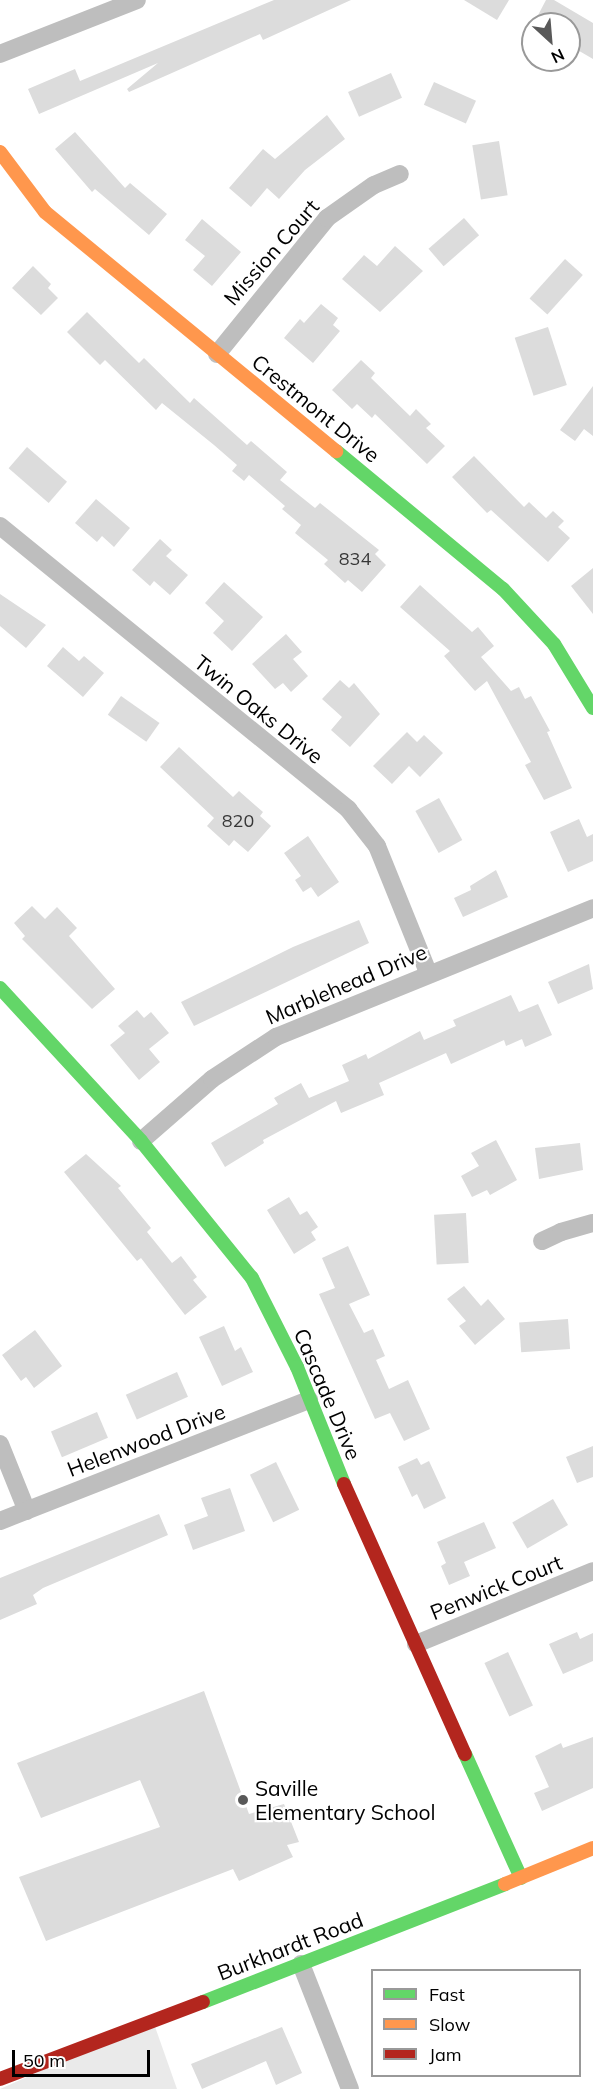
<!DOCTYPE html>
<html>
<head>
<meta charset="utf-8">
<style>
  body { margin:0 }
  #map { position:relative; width:593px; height:2089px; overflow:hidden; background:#fff; font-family:Mulish,sans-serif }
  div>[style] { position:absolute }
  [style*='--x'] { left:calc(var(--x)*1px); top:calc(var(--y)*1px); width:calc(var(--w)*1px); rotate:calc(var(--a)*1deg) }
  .green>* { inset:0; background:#eaeaea }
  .building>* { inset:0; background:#dcdcdc; transform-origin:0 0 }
  .street>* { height:18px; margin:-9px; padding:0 9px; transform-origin:9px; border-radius:9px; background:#bebebe }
  .fast>* { height:14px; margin:-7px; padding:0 7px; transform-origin:7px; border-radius:7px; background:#63d668 }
  .slow>* { height:14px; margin:-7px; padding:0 7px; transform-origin:7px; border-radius:7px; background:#ff974d }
  .jam>* { height:14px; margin:-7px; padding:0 7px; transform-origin:7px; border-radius:7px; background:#b3261e }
  .dots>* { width:16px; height:16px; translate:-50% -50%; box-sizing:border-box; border:3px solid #fff; border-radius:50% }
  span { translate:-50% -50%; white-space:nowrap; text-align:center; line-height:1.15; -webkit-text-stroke:4.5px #fff; paint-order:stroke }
  .number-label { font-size:18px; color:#373737 }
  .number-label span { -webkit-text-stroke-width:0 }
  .street-label { font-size:21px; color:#000 }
  .poi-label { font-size:21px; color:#000 }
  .left { translate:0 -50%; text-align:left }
  .legend { position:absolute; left:371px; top:1969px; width:210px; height:108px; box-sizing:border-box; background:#fff; border:2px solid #999; margin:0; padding:8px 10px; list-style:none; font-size:18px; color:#000 }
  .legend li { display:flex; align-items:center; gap:12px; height:30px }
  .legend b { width:30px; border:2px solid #999 }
  .north { position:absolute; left:521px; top:12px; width:60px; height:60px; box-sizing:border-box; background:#fff; border:2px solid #999; border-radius:50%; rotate:154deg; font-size:16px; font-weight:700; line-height:24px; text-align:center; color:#000 }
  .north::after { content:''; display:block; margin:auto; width:21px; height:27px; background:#595959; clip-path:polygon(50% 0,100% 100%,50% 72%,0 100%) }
  .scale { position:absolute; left:12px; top:2050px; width:138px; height:27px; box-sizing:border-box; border:3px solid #000; border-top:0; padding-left:8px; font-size:18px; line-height:21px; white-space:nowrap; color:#000; -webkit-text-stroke:4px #fff; paint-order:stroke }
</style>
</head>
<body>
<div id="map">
  <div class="green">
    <div style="clip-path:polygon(153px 2021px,177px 2089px,0 2089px)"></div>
  </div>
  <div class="building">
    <div style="clip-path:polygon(274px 0,351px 0,263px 40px,260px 34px,129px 92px,127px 89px,158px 63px,39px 114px,28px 89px,75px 69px,80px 81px)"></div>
    <div style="clip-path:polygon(464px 0,509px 0,497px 20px)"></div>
    <div style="clip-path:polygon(546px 0,554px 0,593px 23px,593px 59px,569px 45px,569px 24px,545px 24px,536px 19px)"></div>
    <div style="left:391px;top:73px;width:27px;height:47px;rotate:66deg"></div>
    <div style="left:434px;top:82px;width:46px;height:25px;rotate:24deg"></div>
    <div style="clip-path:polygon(327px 115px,345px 139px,305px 170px,279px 199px,267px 188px,251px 207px,229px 188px,263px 149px,275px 159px)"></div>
    <div style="clip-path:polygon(75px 132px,125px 188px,130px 183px,167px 214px,149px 235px,95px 189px,92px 192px,55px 149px)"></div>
    <div style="left:499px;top:141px;width:55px;height:27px;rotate:81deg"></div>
    <div style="left:464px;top:218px;width:23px;height:47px;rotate:49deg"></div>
    <div style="clip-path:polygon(202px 219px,241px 252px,212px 286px,193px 270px,205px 256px,185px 240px)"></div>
    <div style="clip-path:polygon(395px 246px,423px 271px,380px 312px,342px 279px,364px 255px,377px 266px)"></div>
    <div style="left:565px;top:259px;width:24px;height:53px;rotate:42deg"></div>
    <div style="clip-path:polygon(33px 266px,51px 284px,48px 288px,58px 298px,41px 315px,12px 288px)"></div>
    <div style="clip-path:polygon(321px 304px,338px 318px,333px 325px,340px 331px,313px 363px,284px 338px,300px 319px,304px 323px)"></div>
    <div style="clip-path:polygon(87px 312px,139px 363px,144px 358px,190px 403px,194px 398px,247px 445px,251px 441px,287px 472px,280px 480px,315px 508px,320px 503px,379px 550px,375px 554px,386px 565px,362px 592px,348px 580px,345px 583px,324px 564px,328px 560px,295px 533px,301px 525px,282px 509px,285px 506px,249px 475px,244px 481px,232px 471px,237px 465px,214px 445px,162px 403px,156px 410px,105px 360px,100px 365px,67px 332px)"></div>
    <div style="left:548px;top:327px;width:61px;height:35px;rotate:72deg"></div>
    <div style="clip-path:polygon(361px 360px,375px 373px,371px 378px,410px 416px,416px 409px,431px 424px,426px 428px,445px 446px,427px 464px,375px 414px,372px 418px,357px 404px,352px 409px,332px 390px)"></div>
    <div style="clip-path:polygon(593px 386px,593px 436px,584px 429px,575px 441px,560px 430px)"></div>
    <div style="left:27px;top:447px;width:53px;height:28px;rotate:41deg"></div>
    <div style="clip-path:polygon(474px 456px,524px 507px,529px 502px,546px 518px,553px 511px,564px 521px,558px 527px,570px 538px,548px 562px,491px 510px,487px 513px,452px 477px)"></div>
    <div style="clip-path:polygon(96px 499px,130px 528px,114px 547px,102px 536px,97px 542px,75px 523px)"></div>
    <div style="clip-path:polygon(160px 539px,172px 550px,166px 556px,188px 575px,170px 595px,154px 581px,150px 586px,132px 570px)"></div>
    <div style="clip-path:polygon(593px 568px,593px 614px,571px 586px)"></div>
    <div style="clip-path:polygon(224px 582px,263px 617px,232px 651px,213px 633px,224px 621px,205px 603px)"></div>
    <div style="clip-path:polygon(420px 585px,472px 632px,478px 627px,494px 646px,481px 657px,511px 691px,519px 687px,525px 699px,531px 696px,550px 731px,547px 732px,572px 788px,544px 800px,525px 765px,531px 762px,487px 681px,475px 691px,444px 656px,450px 651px,400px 607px)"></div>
    <div style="clip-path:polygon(0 594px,46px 625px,26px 648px,0 626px)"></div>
    <div style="clip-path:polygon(286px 634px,302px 652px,293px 659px,308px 676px,291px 692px,283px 683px,275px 689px,252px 664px)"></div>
    <div style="clip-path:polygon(63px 647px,79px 661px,84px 656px,104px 673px,83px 697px,47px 666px)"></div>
    <div style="clip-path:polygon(340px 680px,349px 688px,354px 683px,380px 714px,350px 747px,331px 730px,342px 717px,322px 699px)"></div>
    <div style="left:121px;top:696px;width:47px;height:23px;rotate:35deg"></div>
    <div style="clip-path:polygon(407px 732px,417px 742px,424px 735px,443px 753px,420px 777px,409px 766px,392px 784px,373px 766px)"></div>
    <div style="clip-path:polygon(179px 747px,233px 797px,239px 791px,263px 812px,260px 816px,271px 826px,248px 852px,234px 840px,229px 846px,207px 826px,214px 818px,160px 767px)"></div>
    <div style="left:439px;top:798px;width:48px;height:27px;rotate:61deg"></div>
    <div style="clip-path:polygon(579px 819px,587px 837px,593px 834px,593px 861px,568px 872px,550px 832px)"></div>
    <div style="clip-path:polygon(308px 836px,339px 882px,318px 897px,311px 887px,303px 892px,295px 880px,301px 876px,284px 853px)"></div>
    <div style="clip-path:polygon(496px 870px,508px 897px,463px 917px,454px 898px,471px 890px,470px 886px)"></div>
    <div style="clip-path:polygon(32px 906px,45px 919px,57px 907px,77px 928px,69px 936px,115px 989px,92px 1009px,22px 939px,25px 936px,14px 923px)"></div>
    <div style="clip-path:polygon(359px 920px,369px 943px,194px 1026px,181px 1002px,293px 947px)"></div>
    <div style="clip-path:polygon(589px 964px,593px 989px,558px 1004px,548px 982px)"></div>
    <div style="clip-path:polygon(511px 995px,519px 1012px,538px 1004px,552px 1035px,525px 1047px,522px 1039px,506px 1046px,504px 1040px,451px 1064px,446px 1053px,379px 1083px,384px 1095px,341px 1113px,336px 1101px,263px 1140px,264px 1143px,225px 1167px,211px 1143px,278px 1104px,274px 1098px,301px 1083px,309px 1098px,349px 1081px,342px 1065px,366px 1054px,368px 1059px,420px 1031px,424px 1040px,456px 1026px,453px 1020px)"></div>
    <div style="clip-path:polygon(137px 1010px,144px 1018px,151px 1012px,169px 1033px,149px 1049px,160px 1062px,139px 1080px,110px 1045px,125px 1033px,118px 1026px)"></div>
    <div style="clip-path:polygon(496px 1140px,517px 1180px,490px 1195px,487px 1190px,472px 1197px,461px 1176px,479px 1166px,471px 1153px)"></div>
    <div style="clip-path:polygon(580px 1143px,583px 1170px,539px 1179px,535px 1148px)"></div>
    <div style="clip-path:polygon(86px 1154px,121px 1186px,118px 1188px,151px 1228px,147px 1232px,172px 1263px,181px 1256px,197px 1277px,193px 1280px,207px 1297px,185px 1315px,141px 1258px,137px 1261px,64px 1172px)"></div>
    <div style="clip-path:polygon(289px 1197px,300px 1215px,307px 1211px,318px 1227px,311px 1232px,316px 1240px,294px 1254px,267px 1210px)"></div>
    <div style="left:466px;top:1213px;width:50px;height:32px;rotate:87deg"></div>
    <div style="clip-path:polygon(348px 1246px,370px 1295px,349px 1304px,364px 1333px,373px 1329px,385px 1356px,376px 1360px,389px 1389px,408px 1380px,430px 1429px,404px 1441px,390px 1413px,375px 1419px,319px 1294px,335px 1288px,322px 1258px)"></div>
    <div style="clip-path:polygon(464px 1286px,481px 1306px,488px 1299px,505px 1319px,475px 1345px,459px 1326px,466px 1321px,447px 1299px)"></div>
    <div style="left:568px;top:1319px;width:30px;height:49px;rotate:86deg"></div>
    <div style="clip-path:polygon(224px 1326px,235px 1351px,241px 1347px,253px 1372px,222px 1386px,199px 1337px)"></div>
    <div style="clip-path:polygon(35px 1330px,62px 1366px,34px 1388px,26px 1377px,21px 1381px,2px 1355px)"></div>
    <div style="left:177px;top:1372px;width:27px;height:56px;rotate:66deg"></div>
    <div style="left:97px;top:1412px;width:28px;height:50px;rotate:67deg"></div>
    <div style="clip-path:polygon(593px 1446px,593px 1477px,577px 1483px,566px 1457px)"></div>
    <div style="clip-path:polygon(417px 1458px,421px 1465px,429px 1461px,446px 1498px,424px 1509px,417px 1494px,412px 1497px,398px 1467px)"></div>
    <div style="left:276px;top:1462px;width:53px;height:29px;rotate:64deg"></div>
    <div style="clip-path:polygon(230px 1488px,245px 1531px,193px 1550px,184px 1525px,208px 1516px,201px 1498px)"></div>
    <div style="left:553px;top:1499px;width:30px;height:47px;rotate:60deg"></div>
    <div style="clip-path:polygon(159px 1514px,168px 1535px,43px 1588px,33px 1595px,37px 1604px,0 1620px,0 1578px)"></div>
    <div style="clip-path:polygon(484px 1522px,496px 1548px,464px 1562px,470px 1576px,449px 1585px,441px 1566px,446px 1563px,437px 1542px)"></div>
    <div style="clip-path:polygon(577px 1632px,580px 1639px,593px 1633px,593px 1661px,563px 1674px,549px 1644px)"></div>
    <div style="left:508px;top:1652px;width:59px;height:26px;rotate:65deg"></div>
    <div style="clip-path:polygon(204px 1691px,249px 1814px,284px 1804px,299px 1842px,287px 1845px,293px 1857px,239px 1881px,233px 1869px,46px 1941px,19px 1877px,160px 1827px,140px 1780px,41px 1818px,17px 1763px)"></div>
    <div style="clip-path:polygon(593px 1737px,593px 1788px,542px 1811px,534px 1793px,549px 1787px,535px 1756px,561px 1743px,563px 1748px)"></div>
    <div style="clip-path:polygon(282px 2027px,302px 2073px,276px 2085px,266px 2061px,202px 2089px,191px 2064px)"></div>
  </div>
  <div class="street">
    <div style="--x:0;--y:54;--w:147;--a:-21.5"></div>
    <div style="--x:217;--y:354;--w:175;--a:-51"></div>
    <div style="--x:327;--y:218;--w:57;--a:-35.1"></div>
    <div style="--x:374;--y:185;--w:28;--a:-23"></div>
    <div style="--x:0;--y:526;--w:449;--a:39.1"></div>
    <div style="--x:348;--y:809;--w:47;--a:51.9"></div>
    <div style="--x:377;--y:846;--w:136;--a:68"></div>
    <div style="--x:141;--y:1141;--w:94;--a:-41.1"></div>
    <div style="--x:212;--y:1079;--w:77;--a:-33.3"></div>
    <div style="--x:276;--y:1037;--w:342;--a:-22.1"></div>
    <div style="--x:542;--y:1241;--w:21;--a:-25"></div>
    <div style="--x:561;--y:1232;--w:33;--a:-16"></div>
    <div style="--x:0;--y:1444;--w:72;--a:68.1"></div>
    <div style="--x:0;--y:1521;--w:332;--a:-21.4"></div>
    <div style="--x:416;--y:1644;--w:191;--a:-22.4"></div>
    <div style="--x:301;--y:1964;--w:134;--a:68.6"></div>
  </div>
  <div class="fast">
    <div style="--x:336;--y:451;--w:217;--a:39.6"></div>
    <div style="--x:503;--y:589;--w:75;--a:47.2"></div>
    <div style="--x:554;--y:644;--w:75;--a:58.6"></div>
    <div style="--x:0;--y:988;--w:208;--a:47.3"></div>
    <div style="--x:141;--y:1141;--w:176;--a:51"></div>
    <div style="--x:252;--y:1278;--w:100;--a:63.2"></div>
    <div style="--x:297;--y:1367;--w:126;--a:68.1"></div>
    <div style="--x:465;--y:1754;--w:136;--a:65.7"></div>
    <div style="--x:203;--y:2002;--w:324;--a:-21.3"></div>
  </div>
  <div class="slow">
    <div style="--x:0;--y:152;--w:75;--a:53.1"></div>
    <div style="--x:45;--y:212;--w:377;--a:39.4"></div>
    <div style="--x:505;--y:1884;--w:95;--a:-22.2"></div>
  </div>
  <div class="jam">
    <div style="--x:344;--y:1484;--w:296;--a:65.9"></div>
    <div style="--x:0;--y:2079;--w:217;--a:-20.8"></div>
  </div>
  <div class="dots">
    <div style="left:243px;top:1800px;background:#595959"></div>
  </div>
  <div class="number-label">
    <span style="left:355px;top:559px">834</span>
    <span style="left:238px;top:821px">820</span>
  </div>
  <div class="street-label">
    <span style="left:271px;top:252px;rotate:-49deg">Mission Court</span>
    <span style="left:316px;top:408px;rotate:39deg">Crestmont Drive</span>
    <span style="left:259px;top:709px;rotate:39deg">Twin Oaks Drive</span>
    <span style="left:346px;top:984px;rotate:-23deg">Marblehead Drive</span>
    <span style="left:328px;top:1394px;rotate:67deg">Cascade Drive</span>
    <span style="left:146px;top:1440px;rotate:-21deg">Helenwood Drive</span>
    <span style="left:496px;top:1587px;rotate:-22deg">Penwick Court</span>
    <span style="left:290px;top:1946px;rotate:-21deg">Burkhardt Road</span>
  </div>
  <div class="poi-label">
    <span class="left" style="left:255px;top:1800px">Saville<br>Elementary School</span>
  </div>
  <ul class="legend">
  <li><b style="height:8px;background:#63d668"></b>Fast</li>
  <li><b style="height:8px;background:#ff974d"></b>Slow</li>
  <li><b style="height:8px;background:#b3261e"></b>Jam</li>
  </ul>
  <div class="north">N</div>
  <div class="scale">50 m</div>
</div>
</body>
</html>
